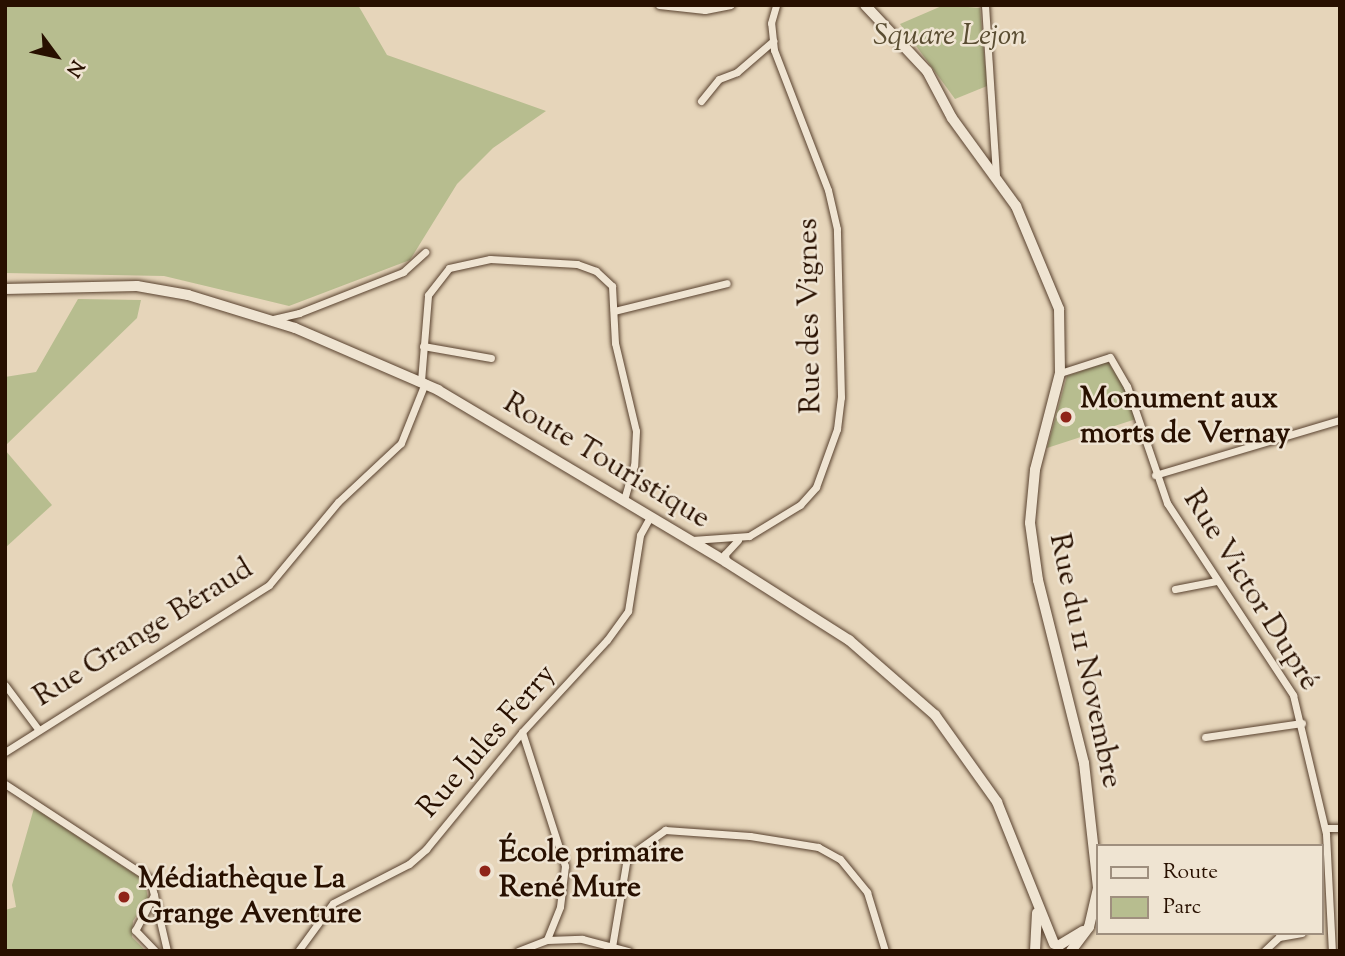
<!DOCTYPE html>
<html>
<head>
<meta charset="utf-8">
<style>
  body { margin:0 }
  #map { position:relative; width:1345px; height:956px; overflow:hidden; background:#e6d5ba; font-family:"Sorts Mill Goudy",serif }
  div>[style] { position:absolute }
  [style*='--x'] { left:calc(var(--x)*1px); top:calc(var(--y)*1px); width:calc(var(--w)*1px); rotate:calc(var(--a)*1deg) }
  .green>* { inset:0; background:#b7bd8f }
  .roads { filter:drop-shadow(0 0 2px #58412e) drop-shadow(0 0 2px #58412e) }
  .minor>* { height:7px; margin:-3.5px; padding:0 3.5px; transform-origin:3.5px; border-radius:3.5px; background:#efe4d2 }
  .tertiary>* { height:10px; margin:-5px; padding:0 5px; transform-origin:5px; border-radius:5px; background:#efe4d2 }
  .dots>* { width:19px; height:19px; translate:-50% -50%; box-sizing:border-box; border:4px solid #efe4d2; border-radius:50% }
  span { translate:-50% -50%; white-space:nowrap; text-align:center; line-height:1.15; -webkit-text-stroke:5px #efe4d2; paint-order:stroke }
  .park-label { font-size:30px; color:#5a4d32; font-style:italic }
  .street-label { font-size:30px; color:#281000 }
  .poi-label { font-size:30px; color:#281000; font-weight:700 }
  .left { translate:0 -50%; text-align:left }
  .frame { position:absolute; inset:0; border:7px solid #281000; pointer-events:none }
  .legend { position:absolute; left:1096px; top:844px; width:228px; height:91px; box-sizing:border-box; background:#efe4d2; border:2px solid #9f8f7e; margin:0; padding:9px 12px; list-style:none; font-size:21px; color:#281000 }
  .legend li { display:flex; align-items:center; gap:14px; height:35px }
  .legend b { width:35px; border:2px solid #9f8f7e }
  .north { position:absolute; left:21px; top:21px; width:70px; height:70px; -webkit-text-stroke:5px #efe4d2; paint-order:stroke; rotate:123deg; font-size:19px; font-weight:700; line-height:28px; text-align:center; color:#281000 }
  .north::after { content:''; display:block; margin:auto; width:24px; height:32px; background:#281000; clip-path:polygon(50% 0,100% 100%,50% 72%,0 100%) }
</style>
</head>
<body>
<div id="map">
  <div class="green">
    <div style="clip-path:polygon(5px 5px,358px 5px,387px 55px,546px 111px,493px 148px,457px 184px,410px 260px,289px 306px,164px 276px,5px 273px)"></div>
    <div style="clip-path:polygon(944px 5px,980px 8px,987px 86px,955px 99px,900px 24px)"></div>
    <div style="clip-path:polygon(78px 299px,141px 300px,137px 318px,5px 446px,5px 377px,36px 372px)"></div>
    <div style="clip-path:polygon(1108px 362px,1124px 388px,1136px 419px,1047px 448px,1067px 376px)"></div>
    <div style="clip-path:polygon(5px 450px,52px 505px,5px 548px)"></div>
    <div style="clip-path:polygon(34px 808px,145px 881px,148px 899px,133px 921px,132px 937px,146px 951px,5px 951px,5px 910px,16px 907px,12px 885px)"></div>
  </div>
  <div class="roads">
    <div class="minor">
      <div style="--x:659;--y:5;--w:46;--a:6.2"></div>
      <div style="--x:705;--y:10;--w:26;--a:-11"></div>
      <div style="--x:985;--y:5;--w:170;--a:86.3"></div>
      <div style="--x:701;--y:101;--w:28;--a:-51"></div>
      <div style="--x:719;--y:79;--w:19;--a:-21"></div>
      <div style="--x:737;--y:72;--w:48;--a:-40.7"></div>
      <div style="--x:614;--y:311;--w:116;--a:-13.9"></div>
      <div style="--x:269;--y:320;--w:31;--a:-13"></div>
      <div style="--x:299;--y:313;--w:112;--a:-21.5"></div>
      <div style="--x:403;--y:272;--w:30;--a:-42"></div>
      <div style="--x:423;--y:346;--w:69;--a:10"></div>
      <div style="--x:1060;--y:373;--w:52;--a:-17.7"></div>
      <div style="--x:1110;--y:357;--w:34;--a:60"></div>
      <div style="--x:1127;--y:386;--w:124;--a:71.1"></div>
      <div style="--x:1167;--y:503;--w:230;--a:56.7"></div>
      <div style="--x:1293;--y:695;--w:143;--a:76.6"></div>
      <div style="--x:1326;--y:834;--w:117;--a:87.1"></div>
      <div style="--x:421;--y:381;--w:86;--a:-85.3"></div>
      <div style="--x:428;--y:295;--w:34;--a:-52"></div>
      <div style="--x:449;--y:268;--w:42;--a:-12.4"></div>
      <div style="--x:490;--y:259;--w:87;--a:3.3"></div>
      <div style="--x:577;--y:264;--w:20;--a:20"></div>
      <div style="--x:596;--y:271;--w:22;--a:43"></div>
      <div style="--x:612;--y:286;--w:57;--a:87"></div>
      <div style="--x:615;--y:343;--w:90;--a:76.6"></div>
      <div style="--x:636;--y:431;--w:34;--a:93"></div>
      <div style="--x:634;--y:465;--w:37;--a:106"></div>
      <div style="--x:1155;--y:475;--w:193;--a:-16.6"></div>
      <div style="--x:692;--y:540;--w:57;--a:-4"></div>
      <div style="--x:749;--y:536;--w:60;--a:-31.3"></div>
      <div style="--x:800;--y:505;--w:24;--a:-48"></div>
      <div style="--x:816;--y:487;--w:62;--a:-70.1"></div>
      <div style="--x:837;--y:429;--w:32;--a:-83"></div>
      <div style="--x:841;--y:397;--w:168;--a:-91.4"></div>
      <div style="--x:837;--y:229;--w:40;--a:-103"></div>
      <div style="--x:828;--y:190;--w:150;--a:-111.1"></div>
      <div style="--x:774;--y:50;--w:27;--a:-96"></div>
      <div style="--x:771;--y:23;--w:19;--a:-74"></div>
      <div style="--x:726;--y:562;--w:8;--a:-97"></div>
      <div style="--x:725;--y:554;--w:19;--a:-47"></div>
      <div style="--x:1175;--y:589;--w:42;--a:-11"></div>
      <div style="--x:5;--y:685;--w:55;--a:53.1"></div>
      <div style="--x:522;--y:732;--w:141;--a:72.2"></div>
      <div style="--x:565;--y:866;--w:41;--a:97"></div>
      <div style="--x:560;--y:907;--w:35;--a:112"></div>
      <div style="--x:1205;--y:737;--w:98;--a:-8.2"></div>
      <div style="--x:5;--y:752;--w:312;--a:-32.3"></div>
      <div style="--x:269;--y:585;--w:108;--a:-50.3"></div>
      <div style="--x:338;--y:502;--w:86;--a:-43.1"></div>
      <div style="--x:401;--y:443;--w:65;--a:-68.2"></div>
      <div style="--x:5;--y:784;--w:173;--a:33.2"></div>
      <div style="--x:150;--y:879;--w:16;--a:76"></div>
      <div style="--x:154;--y:895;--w:40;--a:118"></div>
      <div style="--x:135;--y:930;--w:29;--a:46"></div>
      <div style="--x:1325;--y:828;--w:15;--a:0"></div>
      <div style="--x:154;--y:895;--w:57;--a:76.9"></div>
      <div style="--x:612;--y:947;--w:91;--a:-80.5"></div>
      <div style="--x:627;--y:857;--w:47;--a:-35.4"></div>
      <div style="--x:665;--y:830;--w:85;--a:4"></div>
      <div style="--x:750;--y:836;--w:69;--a:9.2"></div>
      <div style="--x:818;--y:847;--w:25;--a:29"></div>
      <div style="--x:840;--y:859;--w:43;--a:50.7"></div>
      <div style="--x:867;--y:892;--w:62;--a:73"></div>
      <div style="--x:298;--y:951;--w:59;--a:-53.9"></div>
      <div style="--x:333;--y:903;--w:85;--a:-27.2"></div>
      <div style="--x:409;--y:864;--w:23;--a:-41"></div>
      <div style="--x:426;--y:849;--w:151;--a:-50.6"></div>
      <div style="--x:522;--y:732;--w:125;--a:-47.3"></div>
      <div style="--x:607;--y:640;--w:36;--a:-54"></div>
      <div style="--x:628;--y:611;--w:77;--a:-81"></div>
      <div style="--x:640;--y:535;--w:21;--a:-61"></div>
      <div style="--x:518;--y:951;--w:31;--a:-21"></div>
      <div style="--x:547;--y:940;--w:35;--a:-2"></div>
      <div style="--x:582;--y:939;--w:48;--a:14.6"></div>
      <div style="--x:1264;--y:951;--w:21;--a:-43"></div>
      <div style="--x:1279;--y:937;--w:23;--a:-10"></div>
    </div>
    <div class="tertiary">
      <div style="--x:865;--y:5;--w:91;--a:46.8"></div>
      <div style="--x:927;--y:71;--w:53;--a:62"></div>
      <div style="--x:952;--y:118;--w:109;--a:54"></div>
      <div style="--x:1016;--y:206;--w:112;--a:67.3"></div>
      <div style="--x:1059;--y:309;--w:64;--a:89.1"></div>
      <div style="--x:1060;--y:373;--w:100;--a:104.5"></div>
      <div style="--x:1035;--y:470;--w:53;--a:95.4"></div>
      <div style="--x:1030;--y:523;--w:58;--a:82"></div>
      <div style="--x:1038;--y:580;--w:189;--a:75.9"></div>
      <div style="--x:1084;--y:763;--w:126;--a:83.6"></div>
      <div style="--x:1098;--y:888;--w:40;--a:103"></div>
      <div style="--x:1089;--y:927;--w:30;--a:127"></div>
      <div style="--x:5;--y:289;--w:132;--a:-1.3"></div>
      <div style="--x:137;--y:286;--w:52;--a:10"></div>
      <div style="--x:188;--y:295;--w:112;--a:17.1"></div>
      <div style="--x:295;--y:328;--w:156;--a:23.4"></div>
      <div style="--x:438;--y:390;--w:335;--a:30.8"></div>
      <div style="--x:726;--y:562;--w:146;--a:32.4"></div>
      <div style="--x:849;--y:640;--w:114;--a:41.1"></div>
      <div style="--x:935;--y:715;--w:107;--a:54.5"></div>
      <div style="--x:997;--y:802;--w:153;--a:68.1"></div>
      <div style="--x:1058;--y:946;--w:29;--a:-31"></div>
      <div style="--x:1035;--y:951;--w:38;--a:-87"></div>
    </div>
  </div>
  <div class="dots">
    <div style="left:1066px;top:417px;background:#8f2418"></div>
    <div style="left:485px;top:871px;background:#8f2418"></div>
    <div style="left:124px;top:897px;background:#8f2418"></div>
  </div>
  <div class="park-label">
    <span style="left:950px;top:37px">Square Lejon</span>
  </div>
  <div class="street-label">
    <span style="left:811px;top:316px;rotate:-91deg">Rue des Vignes</span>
    <span style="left:606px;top:462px;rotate:31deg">Route Touristique</span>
    <span style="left:1250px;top:591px;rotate:58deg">Rue Victor Dupré</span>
    <span style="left:144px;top:634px;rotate:-32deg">Rue Grange Béraud</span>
    <span style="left:1084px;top:661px;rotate:78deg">Rue du 11 Novembre</span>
    <span style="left:488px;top:742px;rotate:-49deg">Rue Jules Ferry</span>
  </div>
  <div class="poi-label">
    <span class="left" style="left:1080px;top:417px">Monument aux<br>morts de Vernay</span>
    <span class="left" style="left:499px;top:871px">École primaire<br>René Mure</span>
    <span class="left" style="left:138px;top:897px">Médiathèque La<br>Grange Aventure</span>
  </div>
  <div class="frame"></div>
  <ul class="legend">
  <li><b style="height:9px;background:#efe4d2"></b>Route</li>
  <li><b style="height:19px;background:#b7bd8f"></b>Parc</li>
  </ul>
  <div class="north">N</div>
</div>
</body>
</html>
